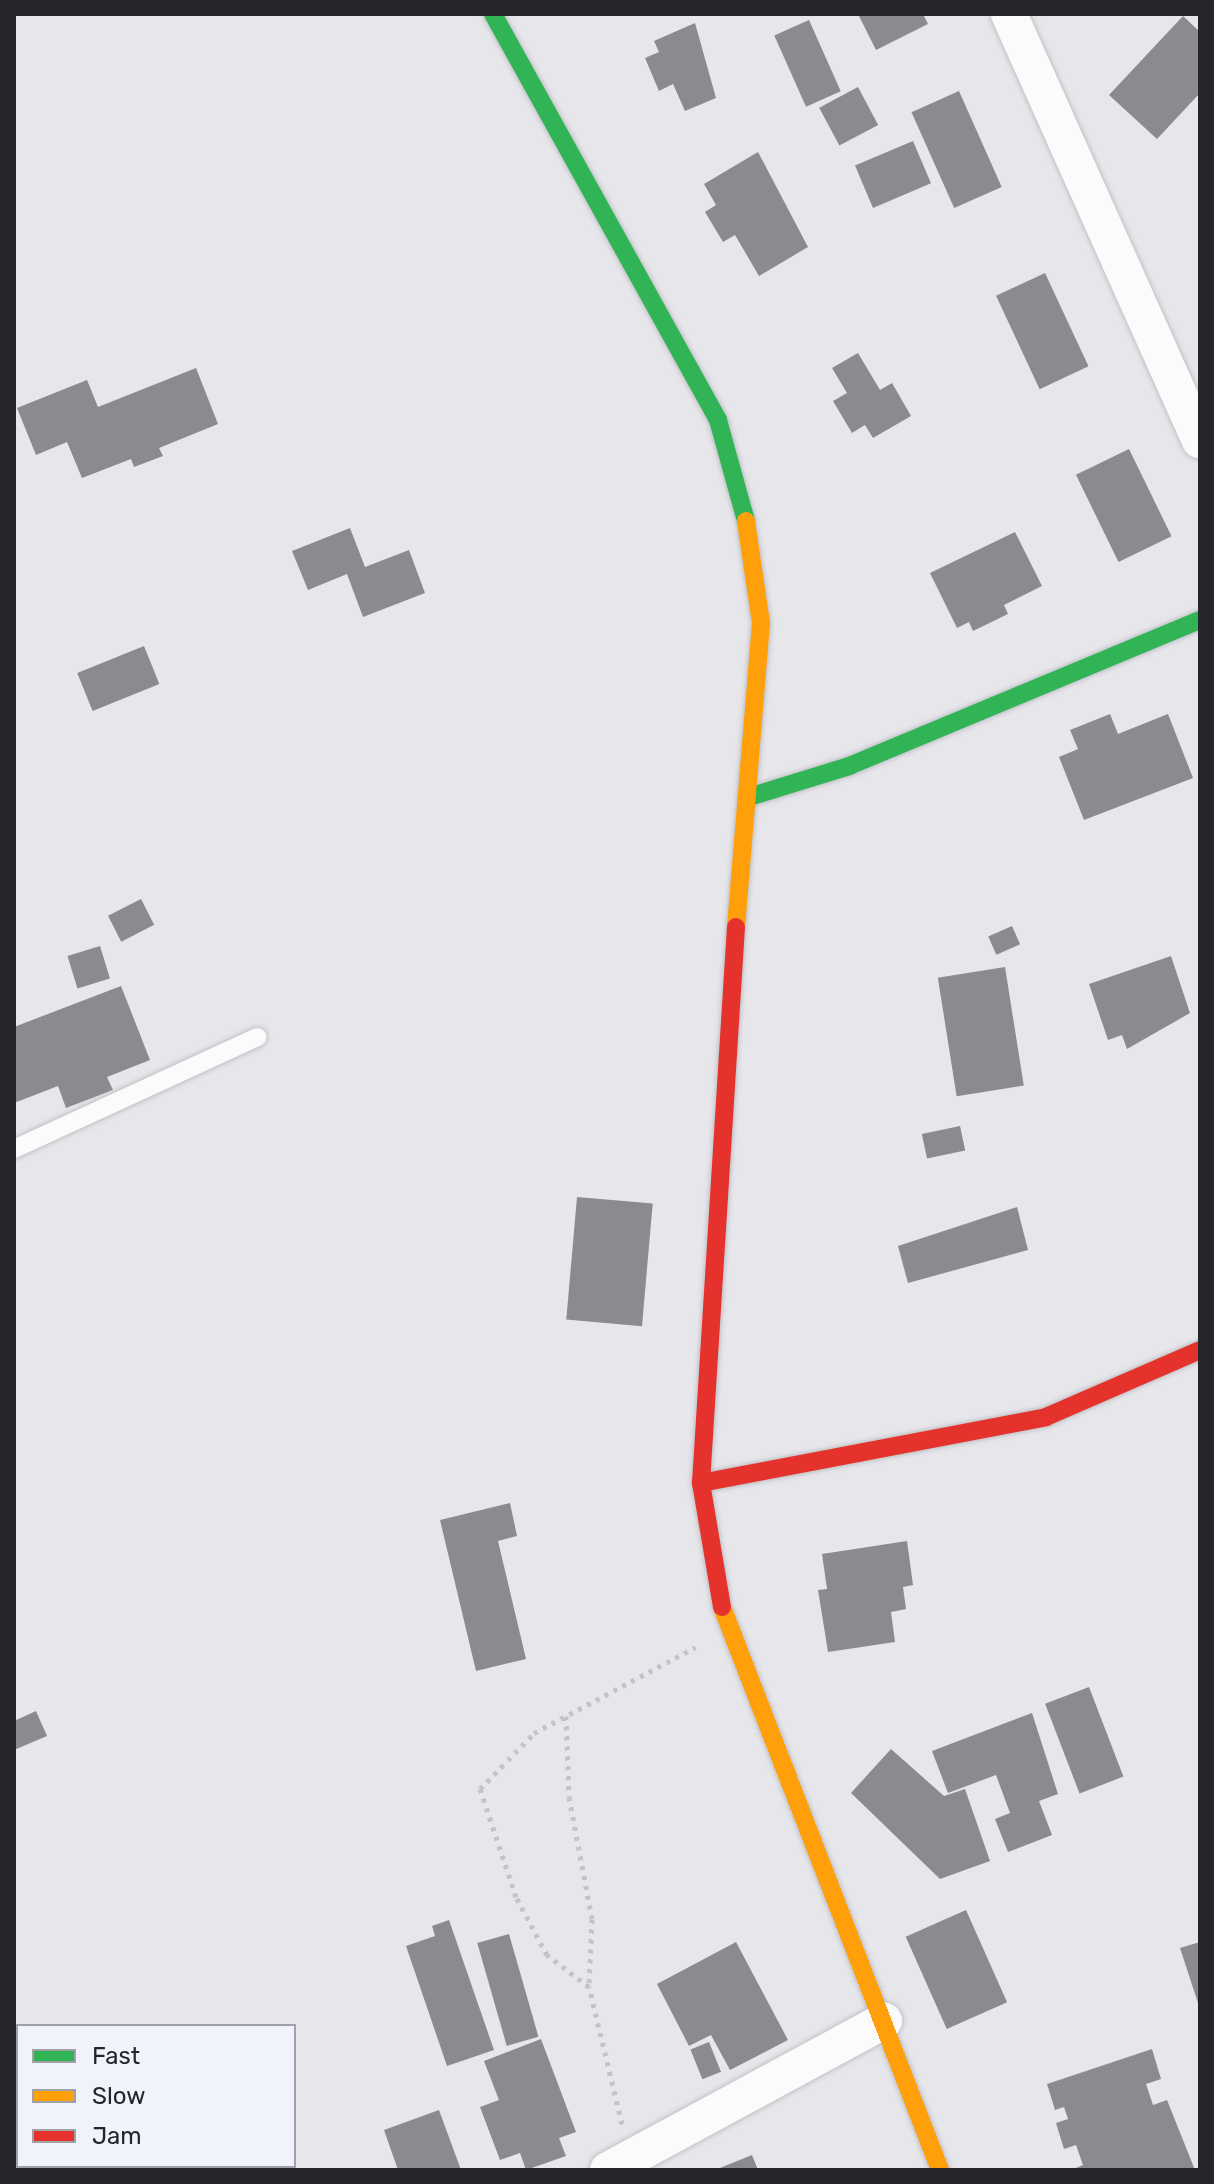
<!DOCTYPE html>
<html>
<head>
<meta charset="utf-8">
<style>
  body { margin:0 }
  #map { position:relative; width:1214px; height:2184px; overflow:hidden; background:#e6e6eb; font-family:Rubik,sans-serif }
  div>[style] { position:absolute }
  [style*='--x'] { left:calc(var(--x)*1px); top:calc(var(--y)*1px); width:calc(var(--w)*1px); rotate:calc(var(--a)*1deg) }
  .building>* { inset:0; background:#8b8a8e; transform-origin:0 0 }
  .path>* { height:5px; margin-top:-2.5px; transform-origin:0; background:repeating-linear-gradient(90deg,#c3c4c6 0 4px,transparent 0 10px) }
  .roads { filter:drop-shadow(0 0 2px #c1c2c5) drop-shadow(0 0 2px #c1c2c5) }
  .lane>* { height:18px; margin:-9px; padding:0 9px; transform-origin:9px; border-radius:9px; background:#fbfbfc }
  .street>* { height:36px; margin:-18px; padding:0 18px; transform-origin:18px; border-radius:18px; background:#fbfbfc }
  .fast>* { height:18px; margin:-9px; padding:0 9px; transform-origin:9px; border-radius:9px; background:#30b455 }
  .slow>* { height:18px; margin:-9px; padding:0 9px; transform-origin:9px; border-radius:9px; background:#ff9f0a }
  .jam>* { height:18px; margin:-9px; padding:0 9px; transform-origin:9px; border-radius:9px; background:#e5322d }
  span { translate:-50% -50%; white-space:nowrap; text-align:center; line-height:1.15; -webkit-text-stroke:8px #f0f3fc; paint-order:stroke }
  .frame { position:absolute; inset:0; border:16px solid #252629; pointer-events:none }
  .legend { position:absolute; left:16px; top:2024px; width:280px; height:144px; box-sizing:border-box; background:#f0f3fc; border:2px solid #9fa1a8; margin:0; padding:10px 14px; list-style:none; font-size:24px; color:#252629 }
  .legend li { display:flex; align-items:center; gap:16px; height:40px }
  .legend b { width:40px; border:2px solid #9fa1a8 }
</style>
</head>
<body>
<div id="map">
  <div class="building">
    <div style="clip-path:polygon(858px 14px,923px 14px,928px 24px,876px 50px)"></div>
    <div style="clip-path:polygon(1183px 16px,1200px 32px,1200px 93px,1157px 139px,1109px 95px)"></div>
    <div style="left:809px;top:20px;width:78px;height:38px;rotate:66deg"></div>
    <div style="clip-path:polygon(695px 23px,716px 98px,685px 111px,673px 84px,659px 91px,645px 58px,659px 52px,654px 41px)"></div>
    <div style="left:858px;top:87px;width:43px;height:44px;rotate:62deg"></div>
    <div style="left:959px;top:91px;width:105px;height:52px;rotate:66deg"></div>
    <div style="left:913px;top:141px;width:46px;height:63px;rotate:67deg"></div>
    <div style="clip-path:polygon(758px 152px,808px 247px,759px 276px,735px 235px,723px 242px,705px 212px,716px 205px,704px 184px)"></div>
    <div style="left:1045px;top:273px;width:103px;height:54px;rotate:65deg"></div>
    <div style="clip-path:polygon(858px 353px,880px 390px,892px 383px,911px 416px,873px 438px,865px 425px,852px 433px,833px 401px,847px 393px,832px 368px)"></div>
    <div style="clip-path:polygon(196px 368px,218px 424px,159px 448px,163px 456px,134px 467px,131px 459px,82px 478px,67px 442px,36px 455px,17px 408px,87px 380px,98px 407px)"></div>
    <div style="left:1129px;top:449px;width:97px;height:59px;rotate:64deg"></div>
    <div style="clip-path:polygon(350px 528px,365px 567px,409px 550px,425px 593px,363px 617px,347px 574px,308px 590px,292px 551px)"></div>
    <div style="clip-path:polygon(1015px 532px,1042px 586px,1004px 605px,1008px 614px,973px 631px,969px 622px,957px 628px,930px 573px)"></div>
    <div style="left:144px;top:646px;width:41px;height:72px;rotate:68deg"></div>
    <div style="clip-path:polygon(1110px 714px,1118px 734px,1168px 714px,1193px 778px,1084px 820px,1059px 757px,1078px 749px,1070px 730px)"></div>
    <div style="left:141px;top:899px;width:29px;height:37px;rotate:63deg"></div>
    <div style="left:1012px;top:926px;width:20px;height:26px;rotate:66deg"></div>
    <div style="left:100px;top:946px;width:34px;height:34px;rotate:73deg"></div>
    <div style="clip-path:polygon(1171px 956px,1190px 1013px,1127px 1049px,1122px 1035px,1108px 1040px,1089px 984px)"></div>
    <div style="left:1005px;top:967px;width:120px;height:68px;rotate:81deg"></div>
    <div style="clip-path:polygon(121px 986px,150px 1060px,107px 1077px,113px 1090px,66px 1108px,58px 1086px,14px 1103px,14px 1027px)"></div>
    <div style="left:960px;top:1126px;width:25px;height:39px;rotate:78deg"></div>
    <div style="left:577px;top:1197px;width:76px;height:123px;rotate:5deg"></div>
    <div style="clip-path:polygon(1017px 1207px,1028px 1250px,908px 1283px,898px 1246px)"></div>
    <div style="clip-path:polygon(510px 1503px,517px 1536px,498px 1541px,526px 1659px,476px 1671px,440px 1520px)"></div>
    <div style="clip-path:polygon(907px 1541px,913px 1585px,903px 1587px,906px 1609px,891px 1612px,895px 1642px,828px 1652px,818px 1590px,827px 1589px,822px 1554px)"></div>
    <div style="left:1089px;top:1687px;width:96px;height:47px;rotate:69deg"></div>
    <div style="clip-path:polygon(36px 1711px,47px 1736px,14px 1750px,14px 1721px)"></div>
    <div style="clip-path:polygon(1032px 1713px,1058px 1794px,1039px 1801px,1052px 1835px,1008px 1852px,995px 1819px,1010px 1813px,996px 1775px,948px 1793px,932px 1751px)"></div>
    <div style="clip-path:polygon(891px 1749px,944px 1796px,965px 1789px,990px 1861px,940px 1879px,851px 1793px)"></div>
    <div style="left:966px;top:1910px;width:101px;height:66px;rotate:66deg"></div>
    <div style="clip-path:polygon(449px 1920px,494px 2050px,447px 2066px,406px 1946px,435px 1936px,432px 1926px)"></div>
    <div style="left:509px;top:1934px;width:107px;height:33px;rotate:74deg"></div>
    <div style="clip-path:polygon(736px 1942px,788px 2040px,730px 2070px,711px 2035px,689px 2046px,657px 1984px)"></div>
    <div style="clip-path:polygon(1200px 1942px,1200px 2006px,1199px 2006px,1180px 1948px)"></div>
    <div style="clip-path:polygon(541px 2039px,576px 2132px,559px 2138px,566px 2156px,526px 2170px,520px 2153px,500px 2160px,480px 2107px,499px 2100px,484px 2061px)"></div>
    <div style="left:709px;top:2042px;width:32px;height:20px;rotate:68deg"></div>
    <div style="clip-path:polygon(1152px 2049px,1161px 2079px,1146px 2084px,1153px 2105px,1167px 2100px,1195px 2170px,1071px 2170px,1083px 2165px,1076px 2145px,1064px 2149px,1056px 2123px,1068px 2119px,1064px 2107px,1055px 2110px,1047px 2084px)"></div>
    <div style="clip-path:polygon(439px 2110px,461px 2170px,398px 2170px,384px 2130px)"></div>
    <div style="clip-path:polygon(752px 2155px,758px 2170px,715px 2170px)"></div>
  </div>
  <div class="path">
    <div style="--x:566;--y:1716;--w:81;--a:87.9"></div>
    <div style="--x:569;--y:1797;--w:124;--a:79.3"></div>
    <div style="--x:592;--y:1919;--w:67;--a:92.6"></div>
    <div style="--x:622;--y:2124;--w:141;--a:-103.5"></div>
    <div style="--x:589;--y:1987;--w:53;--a:-142.7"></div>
    <div style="--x:547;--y:1955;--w:66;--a:-118.1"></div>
    <div style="--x:516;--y:1897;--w:114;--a:-108.4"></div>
    <div style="--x:480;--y:1789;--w:78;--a:-46"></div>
    <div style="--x:534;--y:1733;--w:183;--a:-28"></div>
  </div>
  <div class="roads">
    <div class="lane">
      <div style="--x:14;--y:1149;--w:268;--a:-24.7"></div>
    </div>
    <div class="street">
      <div style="--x:1009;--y:14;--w:467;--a:65.9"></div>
      <div style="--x:608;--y:2170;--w:314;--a:-28.4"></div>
    </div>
    <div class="fast">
      <div style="--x:493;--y:14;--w:464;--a:61"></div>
      <div style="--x:718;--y:420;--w:105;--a:74.5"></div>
      <div style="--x:749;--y:797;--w:105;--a:-17.2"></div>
      <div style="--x:849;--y:766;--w:380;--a:-22.6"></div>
    </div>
    <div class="slow">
      <div style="--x:736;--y:927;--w:305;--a:-85.3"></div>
      <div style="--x:761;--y:623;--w:103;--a:-98.4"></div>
      <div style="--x:722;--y:1607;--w:604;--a:68.83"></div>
    </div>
    <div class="jam">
      <div style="--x:701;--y:1483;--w:351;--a:-10.8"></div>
      <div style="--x:1046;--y:1417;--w:168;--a:-23.5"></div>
      <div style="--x:722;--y:1607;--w:126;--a:-99.6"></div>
      <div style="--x:701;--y:1483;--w:557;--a:-86.4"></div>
    </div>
  </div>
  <div class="frame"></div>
  <ul class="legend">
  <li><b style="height:10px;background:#30b455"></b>Fast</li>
  <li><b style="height:10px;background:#ff9f0a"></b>Slow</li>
  <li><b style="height:10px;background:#e5322d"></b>Jam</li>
  </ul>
</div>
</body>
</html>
